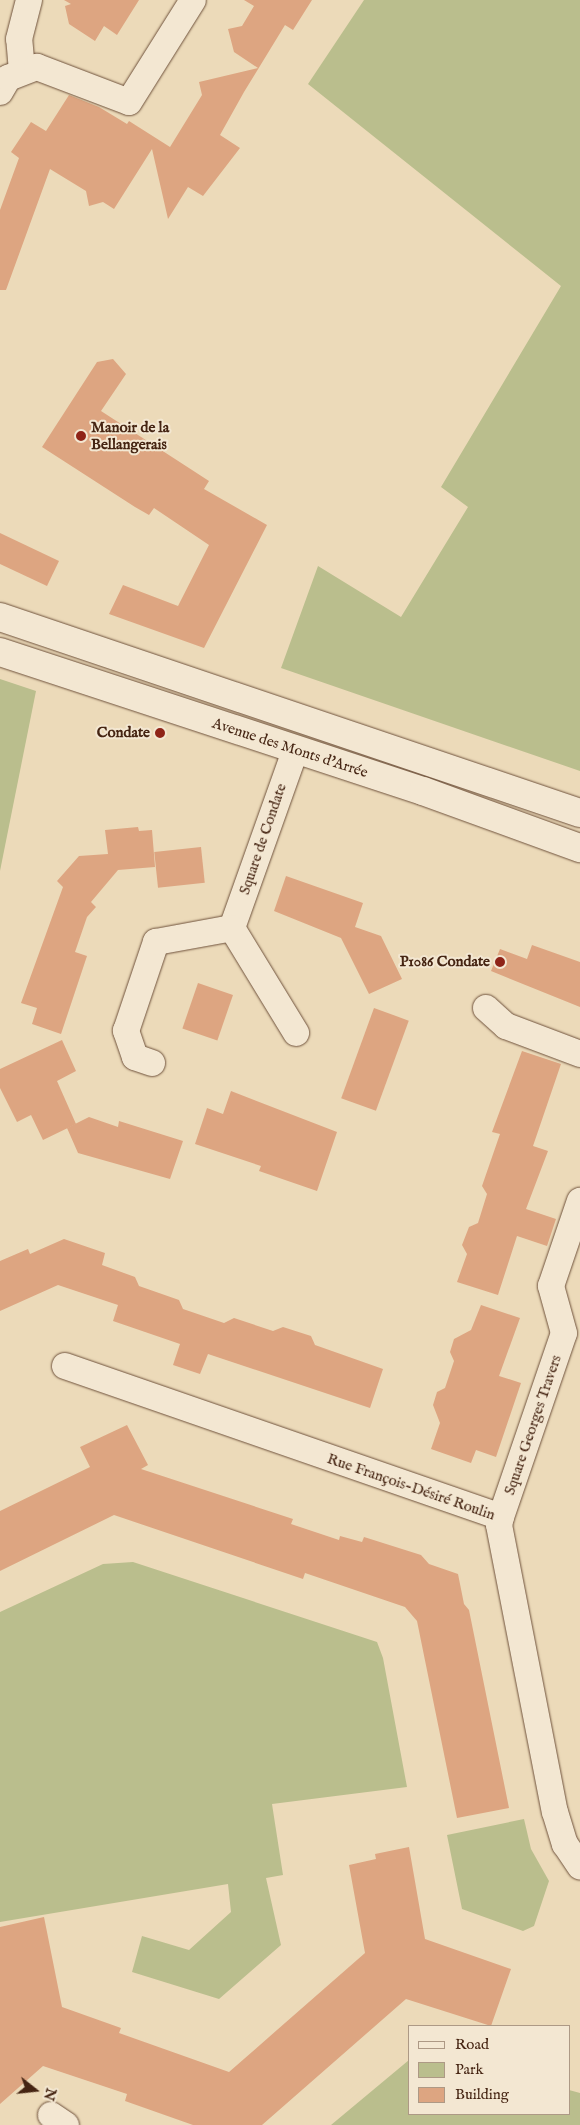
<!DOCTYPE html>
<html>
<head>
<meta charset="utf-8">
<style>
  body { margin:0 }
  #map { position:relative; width:580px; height:2125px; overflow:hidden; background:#ecdab9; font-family:"IM FELL English",serif }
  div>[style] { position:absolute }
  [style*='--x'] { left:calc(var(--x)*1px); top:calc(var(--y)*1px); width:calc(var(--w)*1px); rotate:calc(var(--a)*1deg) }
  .green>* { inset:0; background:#babe8d }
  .building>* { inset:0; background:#dda581; transform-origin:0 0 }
  .roads { filter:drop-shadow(0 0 1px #6f523c) drop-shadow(0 0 1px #6f523c) }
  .minor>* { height:26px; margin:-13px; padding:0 13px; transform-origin:13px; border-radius:13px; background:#f3e7d2 }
  .tertiary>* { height:28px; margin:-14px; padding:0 14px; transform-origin:14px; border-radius:14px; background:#f3e7d2 }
  .dots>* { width:14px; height:14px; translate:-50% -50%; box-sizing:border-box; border:2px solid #f3e7d2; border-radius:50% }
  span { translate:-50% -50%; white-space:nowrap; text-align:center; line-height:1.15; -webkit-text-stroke:4px #f3e7d2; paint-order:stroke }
  .poi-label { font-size:15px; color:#452412; font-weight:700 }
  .left { translate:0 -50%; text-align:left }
  .right { translate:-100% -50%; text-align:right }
  .street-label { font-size:15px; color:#452412 }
  .legend { position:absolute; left:408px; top:2025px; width:162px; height:90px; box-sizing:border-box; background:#f3e7d2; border:1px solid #ad9985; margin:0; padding:6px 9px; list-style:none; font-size:15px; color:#452412 }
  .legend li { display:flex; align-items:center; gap:10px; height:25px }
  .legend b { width:25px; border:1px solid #ad9985 }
  .north { position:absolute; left:10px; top:2065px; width:50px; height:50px; -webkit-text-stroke:4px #f3e7d2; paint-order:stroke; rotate:106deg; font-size:14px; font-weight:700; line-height:20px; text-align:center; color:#452412 }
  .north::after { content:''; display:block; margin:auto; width:18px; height:22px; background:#452412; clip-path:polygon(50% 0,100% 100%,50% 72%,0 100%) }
</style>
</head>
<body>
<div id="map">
  <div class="green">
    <div style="clip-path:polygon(364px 0,580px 0,580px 771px,281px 668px,318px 566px,401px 617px,468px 507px,441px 487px,561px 286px,308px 84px)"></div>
    <div style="clip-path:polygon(0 679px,36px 691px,0 871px)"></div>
    <div style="clip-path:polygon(133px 1562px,377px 1642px,383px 1658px,407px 1787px,272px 1804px,283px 1875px,266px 1878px,281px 1945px,219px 1999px,132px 1972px,142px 1936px,189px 1950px,231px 1912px,228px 1884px,0 1922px,0 1612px,103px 1564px)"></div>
    <div style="clip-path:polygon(524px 1819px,531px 1849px,549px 1881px,534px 1926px,523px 1931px,462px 1909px,447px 1835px)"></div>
    <div style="clip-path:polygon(409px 2060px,409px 2114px,569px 2114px,569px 2090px,580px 2093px,580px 2125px,331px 2125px)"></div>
  </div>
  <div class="building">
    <div style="clip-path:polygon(64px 0,139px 0,117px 35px,104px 26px,95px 41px,69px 24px,65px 6px,71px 4px)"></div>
    <div style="clip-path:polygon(244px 0,312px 0,293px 30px,285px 25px,244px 92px,220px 135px,240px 148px,203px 196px,188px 187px,168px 219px,152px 149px,114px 209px,103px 202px,89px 206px,86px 191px,50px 169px,6px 290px,0 290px,0 210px,19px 158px,11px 152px,31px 122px,46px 131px,69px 95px,99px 107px,127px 124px,129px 121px,170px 147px,202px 95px,199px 82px,258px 68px,234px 52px,228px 29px,242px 26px,254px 6px)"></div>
    <div style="clip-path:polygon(113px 359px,126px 374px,101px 411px,209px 481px,204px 489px,267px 525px,204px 648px,109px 614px,123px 585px,178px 606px,209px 545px,154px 508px,149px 515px,135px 507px,42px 447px,97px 362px)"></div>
    <div style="clip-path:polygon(0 533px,59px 561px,47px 586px,0 564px)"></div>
    <div style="clip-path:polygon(138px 827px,139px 831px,152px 830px,155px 867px,118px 870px,91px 902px,96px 907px,87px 917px,75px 952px,87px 956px,61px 1034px,32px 1024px,37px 1008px,21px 1003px,63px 887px,57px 881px,79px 856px,108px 854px,105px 830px)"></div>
    <div style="left:201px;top:847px;width:36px;height:47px;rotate:84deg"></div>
    <div style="clip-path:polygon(286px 876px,363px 903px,355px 927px,381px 936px,402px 979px,369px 994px,341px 938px,274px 911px)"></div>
    <div style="clip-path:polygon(532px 945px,580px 962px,580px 1007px,491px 971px,500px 949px,527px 959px)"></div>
    <div style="left:198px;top:983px;width:37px;height:48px;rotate:19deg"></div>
    <div style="left:374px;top:1008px;width:37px;height:96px;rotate:20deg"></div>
    <div style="clip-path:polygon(62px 1040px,76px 1071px,57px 1081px,76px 1124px,43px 1140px,31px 1115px,17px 1122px,0 1088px,0 1069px)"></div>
    <div style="clip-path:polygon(522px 1051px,561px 1064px,533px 1146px,548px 1151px,526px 1209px,556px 1219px,547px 1246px,517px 1236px,498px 1295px,457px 1282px,467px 1254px,462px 1245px,469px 1227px,478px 1223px,487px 1194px,482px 1186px,500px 1134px,492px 1132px)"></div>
    <div style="clip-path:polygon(231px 1091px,337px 1132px,317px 1191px,259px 1171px,261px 1166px,195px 1144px,207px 1108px,223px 1114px)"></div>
    <div style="clip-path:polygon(89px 1117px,118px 1127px,119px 1121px,183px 1141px,170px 1179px,78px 1153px,67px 1128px)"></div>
    <div style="clip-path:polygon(64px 1239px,105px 1253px,102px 1265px,135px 1277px,139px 1286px,179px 1300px,183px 1309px,224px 1323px,234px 1318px,273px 1331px,283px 1327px,311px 1336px,315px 1345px,383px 1369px,370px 1408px,208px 1354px,200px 1374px,173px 1365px,180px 1344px,113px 1321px,118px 1305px,58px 1285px,0 1311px,0 1261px,28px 1249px,30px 1254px)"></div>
    <div style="clip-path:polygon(481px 1305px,520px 1318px,499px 1376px,521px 1383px,496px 1457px,476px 1450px,471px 1463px,431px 1449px,440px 1423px,433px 1405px,437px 1392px,445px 1388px,454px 1361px,450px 1352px,454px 1339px,471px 1330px)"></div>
    <div style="clip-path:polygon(127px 1425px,148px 1465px,141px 1469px,293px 1519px,291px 1524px,339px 1540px,340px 1536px,362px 1542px,364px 1537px,421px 1555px,429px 1564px,458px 1574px,464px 1604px,469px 1610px,509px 1808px,457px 1818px,417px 1621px,405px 1607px,305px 1573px,303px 1579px,114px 1515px,0 1571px,0 1511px,90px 1467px,80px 1447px)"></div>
    <div style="clip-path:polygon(409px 1847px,425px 1939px,511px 1969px,491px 2026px,406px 1999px,262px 2125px,193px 2125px,125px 2101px,127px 2094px,43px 2066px,0 2104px,0 1927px,44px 1917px,62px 2007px,121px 2028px,119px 2033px,229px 2072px,365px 1953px,349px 1865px,376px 1859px,375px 1854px)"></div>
  </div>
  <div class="roads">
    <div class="minor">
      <div style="--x:22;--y:71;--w:32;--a:-95"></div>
      <div style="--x:19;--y:39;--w:40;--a:-75.6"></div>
      <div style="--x:0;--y:92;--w:16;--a:-60"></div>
      <div style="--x:8;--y:78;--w:31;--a:-21"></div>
      <div style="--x:37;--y:67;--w:98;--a:20.8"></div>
      <div style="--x:129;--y:102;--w:120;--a:-57.9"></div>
      <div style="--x:232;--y:928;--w:188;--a:-70.4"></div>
      <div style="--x:232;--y:928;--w:123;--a:58.6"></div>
      <div style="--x:486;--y:1008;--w:27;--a:42"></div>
      <div style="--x:506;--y:1026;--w:79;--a:20.7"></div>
      <div style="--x:152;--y:1063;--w:18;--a:-161"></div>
      <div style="--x:135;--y:1057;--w:28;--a:-109"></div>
      <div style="--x:126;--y:1031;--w:94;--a:-71.4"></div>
      <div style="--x:156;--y:942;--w:77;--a:-10.4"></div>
      <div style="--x:65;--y:1366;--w:461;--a:19.1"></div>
      <div style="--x:501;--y:1517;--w:8;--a:104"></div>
      <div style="--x:499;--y:1525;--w:292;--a:79"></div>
      <div style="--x:555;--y:1812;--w:34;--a:73"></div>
      <div style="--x:565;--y:1844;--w:27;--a:56"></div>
      <div style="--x:501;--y:1517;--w:194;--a:-71.1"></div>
      <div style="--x:564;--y:1333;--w:49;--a:-105.5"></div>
      <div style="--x:551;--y:1286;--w:90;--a:-71.2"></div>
      <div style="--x:51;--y:2115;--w:18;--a:34"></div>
    </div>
    <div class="tertiary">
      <div style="--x:0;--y:617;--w:612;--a:18.67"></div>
      <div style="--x:0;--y:652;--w:445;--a:18.2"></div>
      <div style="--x:423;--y:791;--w:167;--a:20"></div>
    </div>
  </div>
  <div class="dots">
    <div style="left:81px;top:436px;background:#8f2418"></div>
    <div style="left:160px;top:733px;background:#8f2418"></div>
    <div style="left:500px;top:962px;background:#8f2418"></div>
  </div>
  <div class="poi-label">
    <span class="left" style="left:91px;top:436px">Manoir de la<br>Bellangerais</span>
    <span class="right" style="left:150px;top:733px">Condate</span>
    <span class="right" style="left:490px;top:962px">P1086 Condate</span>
  </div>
  <div class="street-label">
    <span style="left:290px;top:748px;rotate:18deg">Avenue des Monts d'Arrée</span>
    <span style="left:263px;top:839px;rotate:-71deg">Square de Condate</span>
    <span style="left:533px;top:1425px;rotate:-71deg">Square Georges Travers</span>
    <span style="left:411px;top:1487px;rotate:19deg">Rue François-Désiré Roulin</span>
  </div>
  <ul class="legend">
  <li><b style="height:6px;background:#f3e7d2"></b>Road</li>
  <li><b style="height:14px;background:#babe8d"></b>Park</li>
  <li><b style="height:14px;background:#dda581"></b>Building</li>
  </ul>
  <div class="north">N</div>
</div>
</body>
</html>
